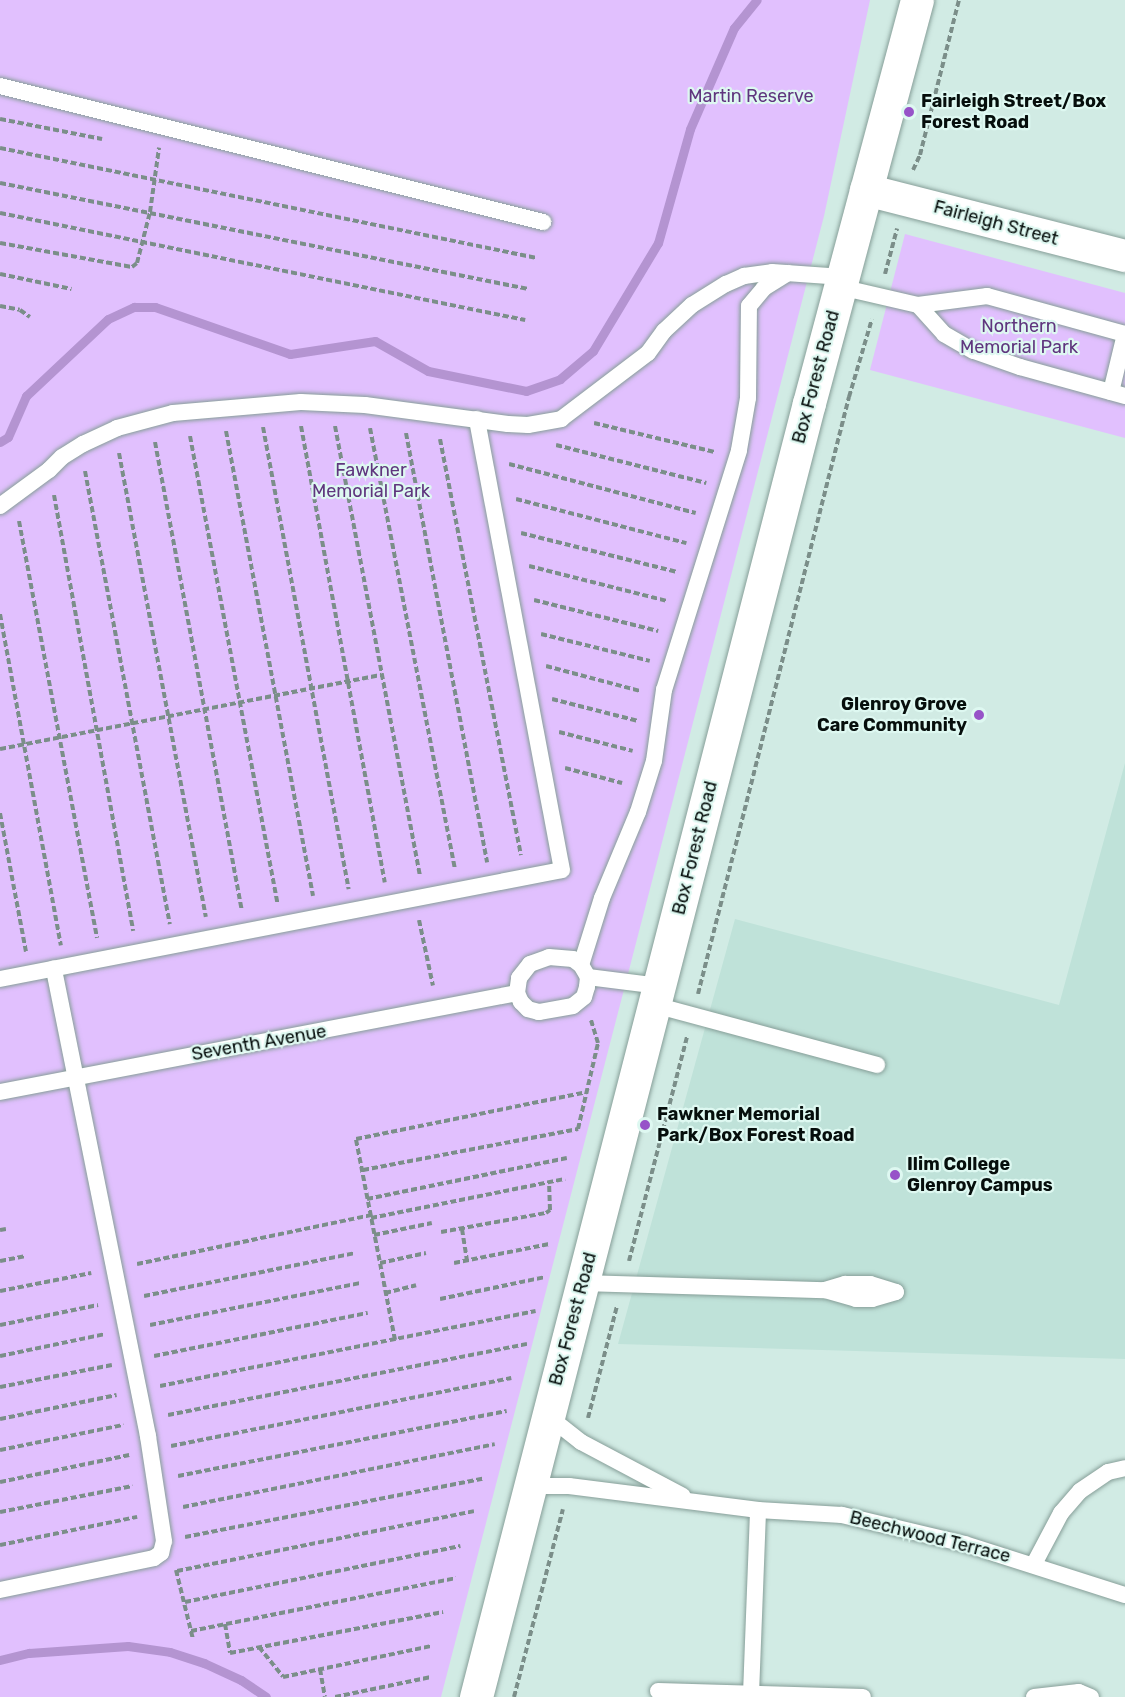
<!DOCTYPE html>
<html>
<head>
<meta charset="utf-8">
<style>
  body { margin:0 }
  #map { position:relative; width:1125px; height:1697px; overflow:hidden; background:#d1ebe4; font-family:Rubik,sans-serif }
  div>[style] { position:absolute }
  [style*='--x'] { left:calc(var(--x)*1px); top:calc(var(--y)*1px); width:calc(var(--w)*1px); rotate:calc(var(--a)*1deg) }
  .built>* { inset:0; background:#bfe2d9 }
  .green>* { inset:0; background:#e1c0fe }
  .stream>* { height:9px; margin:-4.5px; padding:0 4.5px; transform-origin:4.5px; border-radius:4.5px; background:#b494d1 }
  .path>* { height:4px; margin-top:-2px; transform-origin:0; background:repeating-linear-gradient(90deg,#7b8e89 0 6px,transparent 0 9px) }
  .roads { filter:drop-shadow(0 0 2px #869e98) drop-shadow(0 0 2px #869e98) }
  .lane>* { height:16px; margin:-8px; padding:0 8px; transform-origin:8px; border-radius:8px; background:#fff }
  .street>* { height:32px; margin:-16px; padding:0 16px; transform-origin:16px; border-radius:16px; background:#fff }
  .secondary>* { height:33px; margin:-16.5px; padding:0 16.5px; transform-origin:16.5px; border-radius:16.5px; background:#fff }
  .dots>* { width:16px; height:16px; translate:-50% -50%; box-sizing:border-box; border:3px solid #def8f1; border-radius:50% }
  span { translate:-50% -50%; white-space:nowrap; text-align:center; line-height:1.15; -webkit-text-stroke:4.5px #def8f1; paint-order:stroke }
  .park-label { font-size:18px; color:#5f357e }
  .poi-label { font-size:18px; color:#060e0c; font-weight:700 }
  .left { translate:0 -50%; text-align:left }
  .right { translate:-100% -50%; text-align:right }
  .street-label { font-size:18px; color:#060e0c }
</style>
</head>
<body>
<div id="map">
  <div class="built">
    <div style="clip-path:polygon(1125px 763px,1125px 1359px,618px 1344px,735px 919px,1059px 1005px)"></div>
  </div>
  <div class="green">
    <div style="clip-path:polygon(0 0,870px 0,824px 216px,441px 1697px,0 1697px)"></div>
    <div style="clip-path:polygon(905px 234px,1125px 293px,1125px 438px,870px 370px)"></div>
  </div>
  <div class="stream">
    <div style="--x:0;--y:442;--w:9;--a:-32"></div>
    <div style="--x:8;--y:437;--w:45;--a:-66.3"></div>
    <div style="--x:26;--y:396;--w:112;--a:-43.2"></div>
    <div style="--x:108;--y:319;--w:29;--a:-25"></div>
    <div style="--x:134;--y:307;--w:21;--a:0"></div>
    <div style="--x:155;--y:307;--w:143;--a:19.2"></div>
    <div style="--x:290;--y:354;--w:86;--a:-8.7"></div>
    <div style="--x:375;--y:341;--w:61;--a:29.5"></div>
    <div style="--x:428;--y:371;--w:100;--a:11.5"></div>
    <div style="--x:526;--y:391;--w:36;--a:-19"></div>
    <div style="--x:560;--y:379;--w:43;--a:-40.3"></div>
    <div style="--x:593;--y:351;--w:126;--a:-59"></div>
    <div style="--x:658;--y:243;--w:118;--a:-74.3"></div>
    <div style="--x:690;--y:129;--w:110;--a:-66.5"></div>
    <div style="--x:734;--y:28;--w:36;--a:-51"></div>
    <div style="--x:0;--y:1660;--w:30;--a:-14"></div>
    <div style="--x:29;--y:1653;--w:99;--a:-4"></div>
    <div style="--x:128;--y:1646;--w:42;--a:8.1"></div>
    <div style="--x:170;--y:1652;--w:36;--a:18"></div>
    <div style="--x:204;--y:1663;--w:41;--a:24.7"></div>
    <div style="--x:241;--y:1680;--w:30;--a:34"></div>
  </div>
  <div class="path">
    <div style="--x:0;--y:119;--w:104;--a:11.1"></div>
    <div style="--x:0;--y:148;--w:548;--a:11.58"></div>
    <div style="--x:913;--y:170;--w:17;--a:-65"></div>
    <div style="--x:920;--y:155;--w:160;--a:-75.9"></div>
    <div style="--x:0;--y:183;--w:539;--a:11.35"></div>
    <div style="--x:0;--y:213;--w:536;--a:11.52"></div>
    <div style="--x:0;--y:243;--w:134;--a:10.3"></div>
    <div style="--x:132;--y:267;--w:6;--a:-39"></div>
    <div style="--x:137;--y:263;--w:53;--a:-75.7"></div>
    <div style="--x:150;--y:212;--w:65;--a:-82"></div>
    <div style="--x:0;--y:274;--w:73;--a:11.9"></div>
    <div style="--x:885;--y:274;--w:47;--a:-75.1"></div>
    <div style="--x:0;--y:306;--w:20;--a:11"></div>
    <div style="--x:20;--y:310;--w:12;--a:35"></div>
    <div style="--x:594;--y:423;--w:124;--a:13.5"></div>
    <div style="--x:301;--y:426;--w:464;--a:79.6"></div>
    <div style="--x:335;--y:426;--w:457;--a:79.3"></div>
    <div style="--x:263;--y:427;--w:470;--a:79.5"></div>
    <div style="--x:370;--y:428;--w:448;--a:79.1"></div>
    <div style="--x:226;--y:431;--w:473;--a:79.4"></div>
    <div style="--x:406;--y:433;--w:437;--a:79.3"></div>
    <div style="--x:190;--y:436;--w:475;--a:79.4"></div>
    <div style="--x:440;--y:439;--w:424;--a:79"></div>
    <div style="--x:155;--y:442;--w:476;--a:79.5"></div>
    <div style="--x:556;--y:445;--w:155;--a:14.2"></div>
    <div style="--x:119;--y:453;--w:472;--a:79.4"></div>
    <div style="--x:509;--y:464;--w:193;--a:14.7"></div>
    <div style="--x:85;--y:471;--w:461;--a:79.4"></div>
    <div style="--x:54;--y:495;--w:443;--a:79.7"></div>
    <div style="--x:516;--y:499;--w:176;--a:14.5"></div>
    <div style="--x:19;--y:521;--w:424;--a:79.4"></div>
    <div style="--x:521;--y:533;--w:161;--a:14"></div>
    <div style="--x:529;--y:566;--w:142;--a:14.2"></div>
    <div style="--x:534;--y:600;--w:128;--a:14"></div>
    <div style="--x:0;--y:614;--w:337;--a:79.6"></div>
    <div style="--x:541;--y:634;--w:112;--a:13.9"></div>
    <div style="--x:546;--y:666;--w:97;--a:14.9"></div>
    <div style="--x:552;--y:699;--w:89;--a:14.3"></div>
    <div style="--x:559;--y:732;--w:76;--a:14.4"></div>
    <div style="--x:0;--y:749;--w:389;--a:-11"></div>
    <div style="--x:565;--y:768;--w:59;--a:14.7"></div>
    <div style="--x:0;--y:813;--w:141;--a:79.4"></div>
    <div style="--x:419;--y:920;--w:67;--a:78"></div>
    <div style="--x:698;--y:994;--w:616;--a:-75.81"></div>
    <div style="--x:849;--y:397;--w:81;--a:-73.6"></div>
    <div style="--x:363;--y:1170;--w:219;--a:-10.8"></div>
    <div style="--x:578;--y:1129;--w:88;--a:-76.9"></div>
    <div style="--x:598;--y:1043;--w:24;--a:-107"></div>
    <div style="--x:367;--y:1199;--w:204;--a:-11.6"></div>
    <div style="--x:371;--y:1218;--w:198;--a:-11.4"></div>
    <div style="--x:462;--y:1229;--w:32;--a:81"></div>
    <div style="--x:0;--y:1230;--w:6;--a:-9"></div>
    <div style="--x:441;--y:1232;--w:107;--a:-10.3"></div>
    <div style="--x:546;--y:1213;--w:5;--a:-37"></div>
    <div style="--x:550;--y:1210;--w:27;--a:-92"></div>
    <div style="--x:374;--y:1235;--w:59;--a:-11.7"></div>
    <div style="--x:0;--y:1261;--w:25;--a:-11"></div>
    <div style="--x:629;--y:1261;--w:232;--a:-75.5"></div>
    <div style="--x:380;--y:1263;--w:47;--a:-12.3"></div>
    <div style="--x:454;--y:1263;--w:97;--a:-11.3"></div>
    <div style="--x:137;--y:1264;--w:239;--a:-11.8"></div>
    <div style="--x:0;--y:1291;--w:93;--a:-11.2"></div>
    <div style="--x:385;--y:1293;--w:32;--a:-14"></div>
    <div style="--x:144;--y:1296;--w:215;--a:-11.5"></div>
    <div style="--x:440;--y:1299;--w:107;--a:-11.8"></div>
    <div style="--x:0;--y:1325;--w:100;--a:-11.5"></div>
    <div style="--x:150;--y:1325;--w:215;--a:-11.3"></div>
    <div style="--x:395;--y:1340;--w:205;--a:-101"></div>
    <div style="--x:356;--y:1139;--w:236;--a:-11.5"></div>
    <div style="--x:0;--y:1356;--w:107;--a:-11.8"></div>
    <div style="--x:154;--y:1356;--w:218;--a:-11.4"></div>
    <div style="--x:160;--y:1386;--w:383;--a:-11.3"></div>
    <div style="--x:0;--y:1387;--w:114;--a:-11.1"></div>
    <div style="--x:168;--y:1415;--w:366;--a:-11.2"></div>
    <div style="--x:588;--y:1418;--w:116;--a:-75.5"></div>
    <div style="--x:0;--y:1419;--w:119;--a:-11.6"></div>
    <div style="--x:171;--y:1446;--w:347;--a:-11.3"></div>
    <div style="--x:0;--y:1450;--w:126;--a:-11.5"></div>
    <div style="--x:178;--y:1476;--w:335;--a:-11.2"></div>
    <div style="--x:0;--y:1482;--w:132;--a:-11.8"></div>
    <div style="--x:183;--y:1507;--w:318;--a:-11.4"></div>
    <div style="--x:0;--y:1512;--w:135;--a:-11.1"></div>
    <div style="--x:185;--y:1537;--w:303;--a:-11.1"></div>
    <div style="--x:0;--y:1545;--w:140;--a:-11.6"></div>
    <div style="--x:176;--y:1570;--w:71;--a:76.2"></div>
    <div style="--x:177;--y:1571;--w:303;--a:-11.4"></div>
    <div style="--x:185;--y:1602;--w:281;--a:-11.5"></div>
    <div style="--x:225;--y:1624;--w:29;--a:80"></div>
    <div style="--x:230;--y:1653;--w:217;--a:-10.9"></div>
    <div style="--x:191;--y:1631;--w:270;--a:-11.3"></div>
    <div style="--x:259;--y:1647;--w:38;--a:51"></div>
    <div style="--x:283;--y:1677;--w:152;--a:-11.8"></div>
    <div style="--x:320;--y:1669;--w:28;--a:80"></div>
    <div style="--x:335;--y:1697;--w:98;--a:-11.8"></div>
    <div style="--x:514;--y:1697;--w:194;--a:-75.4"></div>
  </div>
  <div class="roads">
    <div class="lane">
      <div style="--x:0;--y:86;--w:560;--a:14.06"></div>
      <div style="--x:840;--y:287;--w:80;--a:13"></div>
      <div style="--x:918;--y:305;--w:70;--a:-7.4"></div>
      <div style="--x:987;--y:296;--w:143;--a:15.4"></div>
      <div style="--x:918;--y:305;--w:39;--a:48"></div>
      <div style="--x:944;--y:334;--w:34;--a:30"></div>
      <div style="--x:974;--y:351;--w:49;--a:19.2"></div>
      <div style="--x:1020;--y:367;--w:109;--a:15.4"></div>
      <div style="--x:1111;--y:392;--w:60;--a:-76.4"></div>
      <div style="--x:0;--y:506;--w:61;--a:-36.3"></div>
      <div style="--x:49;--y:470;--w:18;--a:-45"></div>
      <div style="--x:62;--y:457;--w:25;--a:-32"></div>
      <div style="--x:83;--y:444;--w:38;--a:-25"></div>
      <div style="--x:117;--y:428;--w:58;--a:-15"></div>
      <div style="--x:173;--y:413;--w:128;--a:-4.9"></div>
      <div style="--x:301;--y:402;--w:64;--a:2.7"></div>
      <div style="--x:365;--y:405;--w:144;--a:7.6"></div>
      <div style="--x:508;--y:424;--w:20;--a:3"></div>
      <div style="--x:528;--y:425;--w:34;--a:-10"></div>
      <div style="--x:561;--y:419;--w:109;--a:-37.2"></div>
      <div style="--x:648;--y:353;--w:27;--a:-54"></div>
      <div style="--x:664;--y:331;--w:38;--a:-43"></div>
      <div style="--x:692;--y:305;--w:40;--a:-32"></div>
      <div style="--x:726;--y:284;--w:20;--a:-24"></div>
      <div style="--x:744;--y:276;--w:28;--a:-8"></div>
      <div style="--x:772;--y:272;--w:71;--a:4"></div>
      <div style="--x:549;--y:957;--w:24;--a:5"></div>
      <div style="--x:573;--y:959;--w:10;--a:37"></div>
      <div style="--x:581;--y:965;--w:14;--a:60"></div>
      <div style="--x:588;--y:977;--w:10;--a:96"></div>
      <div style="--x:587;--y:987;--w:10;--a:107"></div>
      <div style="--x:584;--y:997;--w:14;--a:141"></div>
      <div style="--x:573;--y:1006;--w:35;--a:170"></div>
      <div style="--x:539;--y:1012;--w:11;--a:-165"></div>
      <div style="--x:528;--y:1009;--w:10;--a:-135"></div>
      <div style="--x:521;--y:1002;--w:10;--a:-114"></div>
      <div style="--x:517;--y:993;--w:15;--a:-82"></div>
      <div style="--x:519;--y:978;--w:18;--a:-52"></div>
      <div style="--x:530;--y:964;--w:20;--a:-20"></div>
      <div style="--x:581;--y:965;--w:70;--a:-72.6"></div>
      <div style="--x:602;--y:898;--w:93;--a:-67.3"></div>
      <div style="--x:638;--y:812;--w:53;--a:-72.6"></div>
      <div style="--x:654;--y:761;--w:72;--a:-82"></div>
      <div style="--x:664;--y:690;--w:251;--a:-72.6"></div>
      <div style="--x:739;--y:450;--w:53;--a:-80.2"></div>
      <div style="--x:748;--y:398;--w:92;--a:-89.4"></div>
      <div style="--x:749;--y:306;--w:23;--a:-50"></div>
      <div style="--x:764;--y:288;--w:28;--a:-32"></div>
      <div style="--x:588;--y:977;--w:72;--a:7.2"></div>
      <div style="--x:0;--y:979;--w:572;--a:-10.98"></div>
      <div style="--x:562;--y:870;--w:459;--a:-100.7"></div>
      <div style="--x:655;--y:1005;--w:230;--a:15.1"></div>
      <div style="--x:0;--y:1092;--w:526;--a:-10.84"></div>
      <div style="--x:582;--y:1283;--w:243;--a:1.7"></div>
      <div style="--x:825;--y:1290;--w:32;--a:16"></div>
      <div style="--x:856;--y:1299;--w:16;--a:0"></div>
      <div style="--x:872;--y:1299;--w:25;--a:-16"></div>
      <div style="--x:825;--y:1290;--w:21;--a:-17"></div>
      <div style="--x:845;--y:1284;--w:25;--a:0"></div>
      <div style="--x:870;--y:1284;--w:27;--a:17"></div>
      <div style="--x:548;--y:1416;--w:42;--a:38.2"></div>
      <div style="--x:581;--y:1442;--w:115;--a:27.9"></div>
      <div style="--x:530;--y:1486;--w:39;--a:0"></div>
      <div style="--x:569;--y:1486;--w:191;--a:7.2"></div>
      <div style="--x:758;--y:1510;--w:84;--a:3.4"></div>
      <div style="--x:842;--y:1515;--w:126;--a:13.3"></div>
      <div style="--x:965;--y:1544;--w:168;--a:17.7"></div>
      <div style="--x:1034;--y:1564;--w:58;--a:-62.1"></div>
      <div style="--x:1061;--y:1513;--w:29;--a:-49"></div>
      <div style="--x:1080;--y:1491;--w:34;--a:-34"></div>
      <div style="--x:1108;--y:1472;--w:17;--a:-13"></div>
      <div style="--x:0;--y:1590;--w:157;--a:-11.7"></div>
      <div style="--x:154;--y:1558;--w:9;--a:-36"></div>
      <div style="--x:161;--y:1553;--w:12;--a:-76"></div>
      <div style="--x:164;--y:1541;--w:106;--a:-98.7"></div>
      <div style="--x:148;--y:1436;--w:477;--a:-101.4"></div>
      <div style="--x:658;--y:1691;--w:205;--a:1.7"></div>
      <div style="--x:751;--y:1694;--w:184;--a:-87.8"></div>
      <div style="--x:1034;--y:1697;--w:45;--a:-6.3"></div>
      <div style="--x:1079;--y:1692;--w:13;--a:23"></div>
    </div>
    <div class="street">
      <div style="--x:866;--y:190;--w:267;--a:14.3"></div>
    </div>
    <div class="secondary">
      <div style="--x:476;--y:1697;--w:1336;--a:-75.57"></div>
      <div style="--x:809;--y:403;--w:417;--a:-75"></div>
    </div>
  </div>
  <div class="dots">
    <div style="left:909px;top:112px;background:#9753c8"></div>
    <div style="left:979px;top:715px;background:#9753c8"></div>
    <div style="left:645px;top:1125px;background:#9753c8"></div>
    <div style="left:895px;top:1175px;background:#9753c8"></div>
  </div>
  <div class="park-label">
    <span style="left:751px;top:96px">Martin Reserve</span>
    <span style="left:1019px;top:337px">Northern<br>Memorial Park</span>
    <span style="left:371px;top:481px">Fawkner<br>Memorial Park</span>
  </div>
  <div class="poi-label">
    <span class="left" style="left:921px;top:112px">Fairleigh Street/Box<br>Forest Road</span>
    <span class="right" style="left:967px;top:715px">Glenroy Grove<br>Care Community</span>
    <span class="left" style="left:657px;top:1125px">Fawkner Memorial<br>Park/Box Forest Road</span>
    <span class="left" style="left:907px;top:1175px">Ilim College<br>Glenroy Campus</span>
  </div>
  <div class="street-label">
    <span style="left:996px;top:223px;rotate:15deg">Fairleigh Street</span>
    <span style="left:816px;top:377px;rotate:-75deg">Box Forest Road</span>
    <span style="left:695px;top:848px;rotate:-76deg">Box Forest Road</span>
    <span style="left:259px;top:1043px;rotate:-10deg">Seventh Avenue</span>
    <span style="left:573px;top:1319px;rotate:-75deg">Box Forest Road</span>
    <span style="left:930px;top:1537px;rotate:14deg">Beechwood Terrace</span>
  </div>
</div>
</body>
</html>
